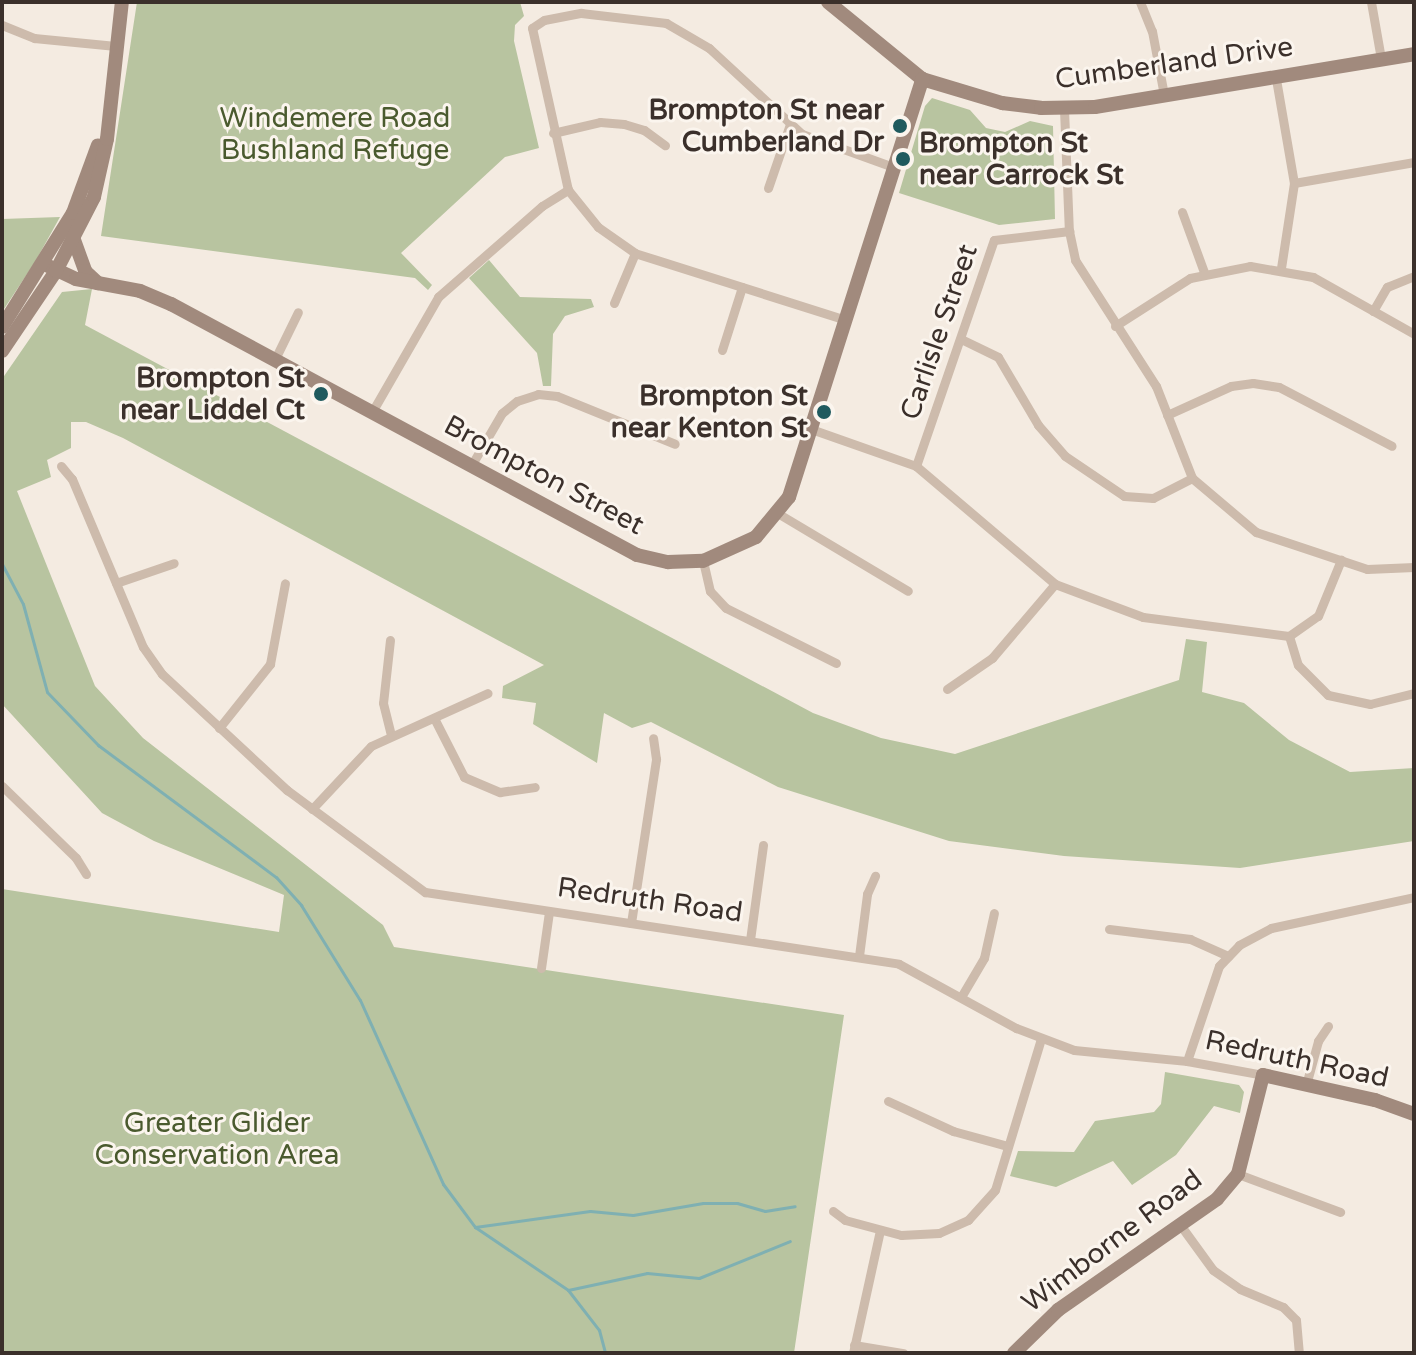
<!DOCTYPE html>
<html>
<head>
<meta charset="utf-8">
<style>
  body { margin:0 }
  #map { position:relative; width:1416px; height:1355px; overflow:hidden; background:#f4ebe1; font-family:"Varela Round",sans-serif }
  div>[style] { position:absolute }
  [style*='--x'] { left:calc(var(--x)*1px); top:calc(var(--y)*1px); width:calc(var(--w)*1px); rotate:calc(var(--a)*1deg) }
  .green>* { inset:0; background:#b8c4a0 }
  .stream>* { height:3px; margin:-1.5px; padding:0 1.5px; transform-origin:1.5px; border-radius:1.5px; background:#7fb0b2 }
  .street>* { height:9px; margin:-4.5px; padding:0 4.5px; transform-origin:4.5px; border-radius:4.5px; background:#cdbbac }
  .secondary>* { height:14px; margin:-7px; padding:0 7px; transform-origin:7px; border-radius:7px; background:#a18a7d }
  .dots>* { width:22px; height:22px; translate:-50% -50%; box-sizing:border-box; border:4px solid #fbf5ee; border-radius:50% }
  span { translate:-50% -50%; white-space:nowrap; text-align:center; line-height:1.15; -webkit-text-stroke:6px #fbf5ee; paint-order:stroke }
  .street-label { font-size:28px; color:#3b302b }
  .poi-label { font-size:28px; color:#3b302b; font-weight:700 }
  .right { translate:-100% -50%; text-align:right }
  .left { translate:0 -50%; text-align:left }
  .park-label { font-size:28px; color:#4a5a2e }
  .frame { position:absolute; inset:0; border:4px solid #3b302b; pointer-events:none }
</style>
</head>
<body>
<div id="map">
  <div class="green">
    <div style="clip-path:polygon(137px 2px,520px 2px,524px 16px,515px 25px,514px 41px,539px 148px,505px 157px,401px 253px,432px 285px,428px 290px,415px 278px,101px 236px)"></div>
    <div style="clip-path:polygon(932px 98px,970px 110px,986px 128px,1005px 132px,1030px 121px,1053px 126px,1055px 219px,999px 225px,899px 193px,925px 106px)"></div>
    <div style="clip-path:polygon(60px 217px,35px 262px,2px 312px,2px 219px)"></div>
    <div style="clip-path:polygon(489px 260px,520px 297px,591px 299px,594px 307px,565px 316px,553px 334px,551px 386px,543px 386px,537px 353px,469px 278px)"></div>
    <div style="clip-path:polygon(92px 289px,85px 325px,813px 713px,881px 738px,955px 754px,1179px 680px,1186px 639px,1207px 642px,1202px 692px,1244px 703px,1289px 740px,1350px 772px,1414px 768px,1414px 841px,1240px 868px,1064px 856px,949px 841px,778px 787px,651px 722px,632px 728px,604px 713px,597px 763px,533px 724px,536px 703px,502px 698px,503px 686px,544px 665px,123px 438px,86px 422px,71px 422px,71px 448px,47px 460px,51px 477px,17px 491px,95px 686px,143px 738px,383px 925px,394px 947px,844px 1015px,794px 1353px,2px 1353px,2px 889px,279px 932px,284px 895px,154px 841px,102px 813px,2px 704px,2px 379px,62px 292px)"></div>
    <div style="clip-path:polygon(1165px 1072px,1239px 1085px,1244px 1092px,1240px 1113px,1214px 1106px,1176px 1155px,1132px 1185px,1113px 1161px,1056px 1187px,1010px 1176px,1018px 1151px,1074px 1152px,1095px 1121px,1154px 1112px,1161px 1104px)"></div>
  </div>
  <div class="stream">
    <div style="--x:2;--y:564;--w:45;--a:62.3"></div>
    <div style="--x:23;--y:604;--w:91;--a:74.7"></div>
    <div style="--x:47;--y:692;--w:74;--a:46.1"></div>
    <div style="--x:98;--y:745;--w:222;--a:36.6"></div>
    <div style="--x:276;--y:877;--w:38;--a:48"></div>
    <div style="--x:301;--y:905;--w:112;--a:58.2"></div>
    <div style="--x:360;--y:1000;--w:202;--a:65.7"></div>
    <div style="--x:443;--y:1184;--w:54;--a:53.3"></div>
    <div style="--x:475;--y:1227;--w:112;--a:34.1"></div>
    <div style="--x:568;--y:1290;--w:51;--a:52.2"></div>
    <div style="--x:599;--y:1330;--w:24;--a:75"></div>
    <div style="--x:475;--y:1227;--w:116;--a:-7.9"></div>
    <div style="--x:590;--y:1211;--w:43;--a:5.3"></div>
    <div style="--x:633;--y:1215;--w:71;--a:-9.7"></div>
    <div style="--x:703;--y:1203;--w:34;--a:0"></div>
    <div style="--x:737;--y:1203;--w:29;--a:16"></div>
    <div style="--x:765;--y:1211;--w:30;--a:-9"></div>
    <div style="--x:568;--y:1290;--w:81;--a:-12.1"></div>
    <div style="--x:647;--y:1273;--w:52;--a:5.5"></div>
    <div style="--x:699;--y:1278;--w:98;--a:-22.1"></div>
  </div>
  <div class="street">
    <div style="--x:1140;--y:2;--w:31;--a:68"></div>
    <div style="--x:1152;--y:31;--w:65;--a:79.4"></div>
    <div style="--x:1371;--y:2;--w:58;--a:80"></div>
    <div style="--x:2;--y:25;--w:35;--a:22"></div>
    <div style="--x:34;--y:38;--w:82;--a:5.6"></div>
    <div style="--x:1276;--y:79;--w:106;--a:80.2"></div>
    <div style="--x:1294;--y:183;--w:86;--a:98.7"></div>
    <div style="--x:1064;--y:109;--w:122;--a:87.7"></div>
    <div style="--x:1069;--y:231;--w:30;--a:78"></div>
    <div style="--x:1075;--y:260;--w:150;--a:57.3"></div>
    <div style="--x:1156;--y:386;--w:99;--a:68.6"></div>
    <div style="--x:1192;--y:478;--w:84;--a:40.2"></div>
    <div style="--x:1256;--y:532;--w:117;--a:18.4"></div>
    <div style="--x:1367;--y:569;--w:47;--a:-2.4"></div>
    <div style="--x:553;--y:133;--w:48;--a:-13.2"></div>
    <div style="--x:600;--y:122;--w:24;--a:5"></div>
    <div style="--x:624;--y:124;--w:21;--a:17"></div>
    <div style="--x:644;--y:130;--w:26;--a:36"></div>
    <div style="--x:1294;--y:183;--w:122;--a:-9.9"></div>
    <div style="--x:768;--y:188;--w:68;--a:-71"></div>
    <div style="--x:1182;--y:212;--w:64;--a:69.9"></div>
    <div style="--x:614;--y:303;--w:54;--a:-67.2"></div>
    <div style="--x:1373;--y:311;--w:28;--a:-60"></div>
    <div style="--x:1387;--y:287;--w:29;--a:-22"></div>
    <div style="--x:846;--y:320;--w:221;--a:-162.4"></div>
    <div style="--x:635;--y:253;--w:45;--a:-144.9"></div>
    <div style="--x:598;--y:227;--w:48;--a:-129"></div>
    <div style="--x:568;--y:190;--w:166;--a:-102.5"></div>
    <div style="--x:532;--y:28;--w:14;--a:-34"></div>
    <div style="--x:544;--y:20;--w:38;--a:-11"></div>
    <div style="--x:581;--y:13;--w:86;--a:6.7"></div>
    <div style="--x:666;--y:23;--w:50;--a:30.2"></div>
    <div style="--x:709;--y:48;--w:127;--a:42.8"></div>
    <div style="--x:802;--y:134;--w:97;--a:19.9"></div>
    <div style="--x:1115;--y:326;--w:89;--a:-32.6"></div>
    <div style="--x:1190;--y:278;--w:61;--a:-11.3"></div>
    <div style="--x:1250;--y:266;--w:64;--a:9.9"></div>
    <div style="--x:1313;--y:277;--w:116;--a:29.4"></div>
    <div style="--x:961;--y:339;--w:41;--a:25.9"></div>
    <div style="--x:998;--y:357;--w:79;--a:59.5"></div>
    <div style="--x:1038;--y:425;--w:41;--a:48.9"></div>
    <div style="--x:1065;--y:456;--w:71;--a:34.1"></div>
    <div style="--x:1124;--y:496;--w:29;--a:4"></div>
    <div style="--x:1153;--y:498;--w:44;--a:-27.1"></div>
    <div style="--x:722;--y:350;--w:66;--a:-72.4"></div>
    <div style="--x:275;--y:359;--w:52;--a:-63.9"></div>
    <div style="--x:372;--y:412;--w:133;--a:-60.1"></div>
    <div style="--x:438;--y:297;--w:138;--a:-41.2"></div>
    <div style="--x:542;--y:206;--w:31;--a:-32"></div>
    <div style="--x:1167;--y:415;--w:70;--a:-24.4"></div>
    <div style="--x:1231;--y:386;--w:22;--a:-8"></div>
    <div style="--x:1253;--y:383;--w:26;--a:9"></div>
    <div style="--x:1279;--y:387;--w:127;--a:27.6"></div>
    <div style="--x:811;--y:429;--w:111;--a:19.4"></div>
    <div style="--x:916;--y:466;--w:182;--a:40.3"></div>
    <div style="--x:1055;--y:584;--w:94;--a:20.6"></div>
    <div style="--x:1143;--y:617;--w:147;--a:7.4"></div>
    <div style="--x:1289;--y:636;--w:35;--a:-35"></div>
    <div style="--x:1318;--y:616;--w:61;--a:-67.7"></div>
    <div style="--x:61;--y:466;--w:17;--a:50"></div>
    <div style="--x:72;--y:479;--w:182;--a:67.1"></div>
    <div style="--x:143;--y:647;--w:33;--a:55"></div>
    <div style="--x:162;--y:674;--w:171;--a:42.9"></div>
    <div style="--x:287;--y:790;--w:172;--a:36.5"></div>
    <div style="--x:425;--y:892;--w:479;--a:8.6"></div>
    <div style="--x:899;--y:964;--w:133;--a:28.7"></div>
    <div style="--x:1016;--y:1028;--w:62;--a:20.8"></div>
    <div style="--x:1074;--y:1050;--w:114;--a:5.6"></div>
    <div style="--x:1187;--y:1061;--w:77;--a:10.4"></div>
    <div style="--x:471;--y:466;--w:61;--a:-59.7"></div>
    <div style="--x:502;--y:413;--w:19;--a:-39"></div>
    <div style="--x:517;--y:401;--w:22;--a:-18"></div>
    <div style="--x:538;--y:394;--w:19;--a:6"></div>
    <div style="--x:557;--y:396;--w:127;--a:22.1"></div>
    <div style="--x:916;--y:466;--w:239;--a:-71"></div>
    <div style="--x:994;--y:240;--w:76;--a:-6.8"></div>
    <div style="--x:779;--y:514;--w:150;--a:30.8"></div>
    <div style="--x:703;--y:561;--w:31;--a:77"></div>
    <div style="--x:710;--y:591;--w:23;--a:47"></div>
    <div style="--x:726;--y:608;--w:123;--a:26.6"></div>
    <div style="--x:116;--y:583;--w:61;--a:-19"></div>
    <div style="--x:1289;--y:636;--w:30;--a:73"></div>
    <div style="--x:1298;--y:665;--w:42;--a:45"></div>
    <div style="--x:1328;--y:695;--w:43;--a:12.1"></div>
    <div style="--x:1370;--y:704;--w:45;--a:-14"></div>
    <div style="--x:390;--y:640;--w:63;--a:96.3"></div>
    <div style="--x:383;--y:703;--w:32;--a:76"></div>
    <div style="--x:947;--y:689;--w:55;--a:-34.6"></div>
    <div style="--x:992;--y:658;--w:97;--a:-49.6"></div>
    <div style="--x:434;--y:718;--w:66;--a:63"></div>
    <div style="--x:464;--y:777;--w:39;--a:23"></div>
    <div style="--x:500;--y:792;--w:35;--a:-8"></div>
    <div style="--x:219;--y:728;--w:82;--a:-51.4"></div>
    <div style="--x:270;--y:664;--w:82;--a:-79.5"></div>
    <div style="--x:2;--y:786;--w:103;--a:44.2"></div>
    <div style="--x:76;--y:858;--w:19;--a:58"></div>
    <div style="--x:312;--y:809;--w:86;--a:-46.9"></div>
    <div style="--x:371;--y:746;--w:128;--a:-24.4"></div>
    <div style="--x:631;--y:923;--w:166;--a:-81.3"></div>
    <div style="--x:656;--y:759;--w:21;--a:-98"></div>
    <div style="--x:1109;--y:929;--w:82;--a:7"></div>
    <div style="--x:1190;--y:939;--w:42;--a:24.1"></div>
    <div style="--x:750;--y:940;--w:96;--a:-82.2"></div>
    <div style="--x:859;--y:956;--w:63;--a:-82.6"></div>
    <div style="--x:867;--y:894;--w:20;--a:-66"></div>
    <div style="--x:541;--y:968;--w:57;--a:-81.9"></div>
    <div style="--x:961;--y:997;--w:45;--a:-59.5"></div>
    <div style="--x:984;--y:958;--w:46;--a:-77.5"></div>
    <div style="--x:1187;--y:1061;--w:100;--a:-71.4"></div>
    <div style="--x:1219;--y:966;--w:29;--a:-46"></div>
    <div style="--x:1239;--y:945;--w:36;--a:-28"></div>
    <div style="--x:1271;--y:928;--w:146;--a:-12.2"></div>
    <div style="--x:1306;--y:1085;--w:46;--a:-74.7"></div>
    <div style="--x:1318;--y:1041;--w:18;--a:-56"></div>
    <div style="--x:888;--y:1101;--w:72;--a:24.8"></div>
    <div style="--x:953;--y:1131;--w:57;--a:15.3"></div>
    <div style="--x:1238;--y:1174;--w:109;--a:20.4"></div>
    <div style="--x:833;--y:1211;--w:15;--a:37"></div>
    <div style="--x:845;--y:1220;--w:58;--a:15"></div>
    <div style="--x:901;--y:1235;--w:38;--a:-3"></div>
    <div style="--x:939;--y:1233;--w:32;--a:-24"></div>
    <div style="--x:968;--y:1220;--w:40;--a:-48"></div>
    <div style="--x:995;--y:1190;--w:158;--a:-73.1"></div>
    <div style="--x:1181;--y:1226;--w:54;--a:54"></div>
    <div style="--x:1213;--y:1270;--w:33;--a:35"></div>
    <div style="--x:1240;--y:1289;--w:47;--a:22.7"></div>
    <div style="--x:1283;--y:1307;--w:18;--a:45"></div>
    <div style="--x:1296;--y:1320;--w:33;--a:85"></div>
    <div style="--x:854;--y:1345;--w:50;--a:9.3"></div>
    <div style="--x:853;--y:1353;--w:126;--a:-77.6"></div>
  </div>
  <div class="secondary">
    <div style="--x:828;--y:2;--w:122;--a:39.3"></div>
    <div style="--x:922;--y:79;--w:84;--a:16.7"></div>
    <div style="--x:1002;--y:103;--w:39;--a:7"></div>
    <div style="--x:1041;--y:108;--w:54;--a:-1.1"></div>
    <div style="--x:1095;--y:107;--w:323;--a:-9.4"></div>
    <div style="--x:74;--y:240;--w:33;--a:70"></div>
    <div style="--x:85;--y:271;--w:18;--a:43"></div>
    <div style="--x:44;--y:264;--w:35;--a:25"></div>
    <div style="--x:76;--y:279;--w:65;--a:10.6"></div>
    <div style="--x:140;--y:291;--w:34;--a:23"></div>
    <div style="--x:171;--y:304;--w:529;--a:28.31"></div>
    <div style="--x:637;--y:555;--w:32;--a:13"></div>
    <div style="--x:668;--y:562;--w:35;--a:-2"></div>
    <div style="--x:703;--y:561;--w:58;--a:-24.4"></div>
    <div style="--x:756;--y:537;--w:52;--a:-50.5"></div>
    <div style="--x:789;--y:497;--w:439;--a:-72.3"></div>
    <div style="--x:2;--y:327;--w:134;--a:-58.1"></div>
    <div style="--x:73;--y:213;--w:72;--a:-69.8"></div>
    <div style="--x:2;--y:351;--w:97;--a:-56"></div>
    <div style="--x:56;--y:271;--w:83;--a:-62.8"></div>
    <div style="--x:94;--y:197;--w:59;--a:-77.4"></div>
    <div style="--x:107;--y:139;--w:138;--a:-83.8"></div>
    <div style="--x:1014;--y:1353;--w:62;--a:-44.3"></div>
    <div style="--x:1058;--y:1310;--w:194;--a:-34.9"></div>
    <div style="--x:1217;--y:1199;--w:33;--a:-50"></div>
    <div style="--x:1238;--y:1174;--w:102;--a:-75.8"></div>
    <div style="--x:1263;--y:1075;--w:115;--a:12.6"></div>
    <div style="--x:1375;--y:1100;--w:41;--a:19.7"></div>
  </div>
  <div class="dots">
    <div style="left:900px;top:126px;background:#1f5a5e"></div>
    <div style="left:903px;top:159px;background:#1f5a5e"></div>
    <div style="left:321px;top:394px;background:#1f5a5e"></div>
    <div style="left:824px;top:412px;background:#1f5a5e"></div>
  </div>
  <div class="street-label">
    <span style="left:1174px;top:63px;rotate:-8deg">Cumberland Drive</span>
    <span style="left:939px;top:332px;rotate:-71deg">Carlisle Street</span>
    <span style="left:544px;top:475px;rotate:28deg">Brompton Street</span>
    <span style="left:650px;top:900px;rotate:8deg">Redruth Road</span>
    <span style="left:1297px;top:1059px;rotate:12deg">Redruth Road</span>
    <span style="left:1112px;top:1241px;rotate:-37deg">Wimborne Road</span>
  </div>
  <div class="poi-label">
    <span class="right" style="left:884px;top:126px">Brompton St near<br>Cumberland Dr</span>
    <span class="left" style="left:919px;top:159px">Brompton St<br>near Carrock St</span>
    <span class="right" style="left:305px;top:394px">Brompton St<br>near Liddel Ct</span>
    <span class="right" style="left:808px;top:412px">Brompton St<br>near Kenton St</span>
  </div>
  <div class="park-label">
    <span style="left:335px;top:134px">Windemere Road<br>Bushland Refuge</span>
    <span style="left:217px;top:1139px">Greater Glider<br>Conservation Area</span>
  </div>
  <div class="frame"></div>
</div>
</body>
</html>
